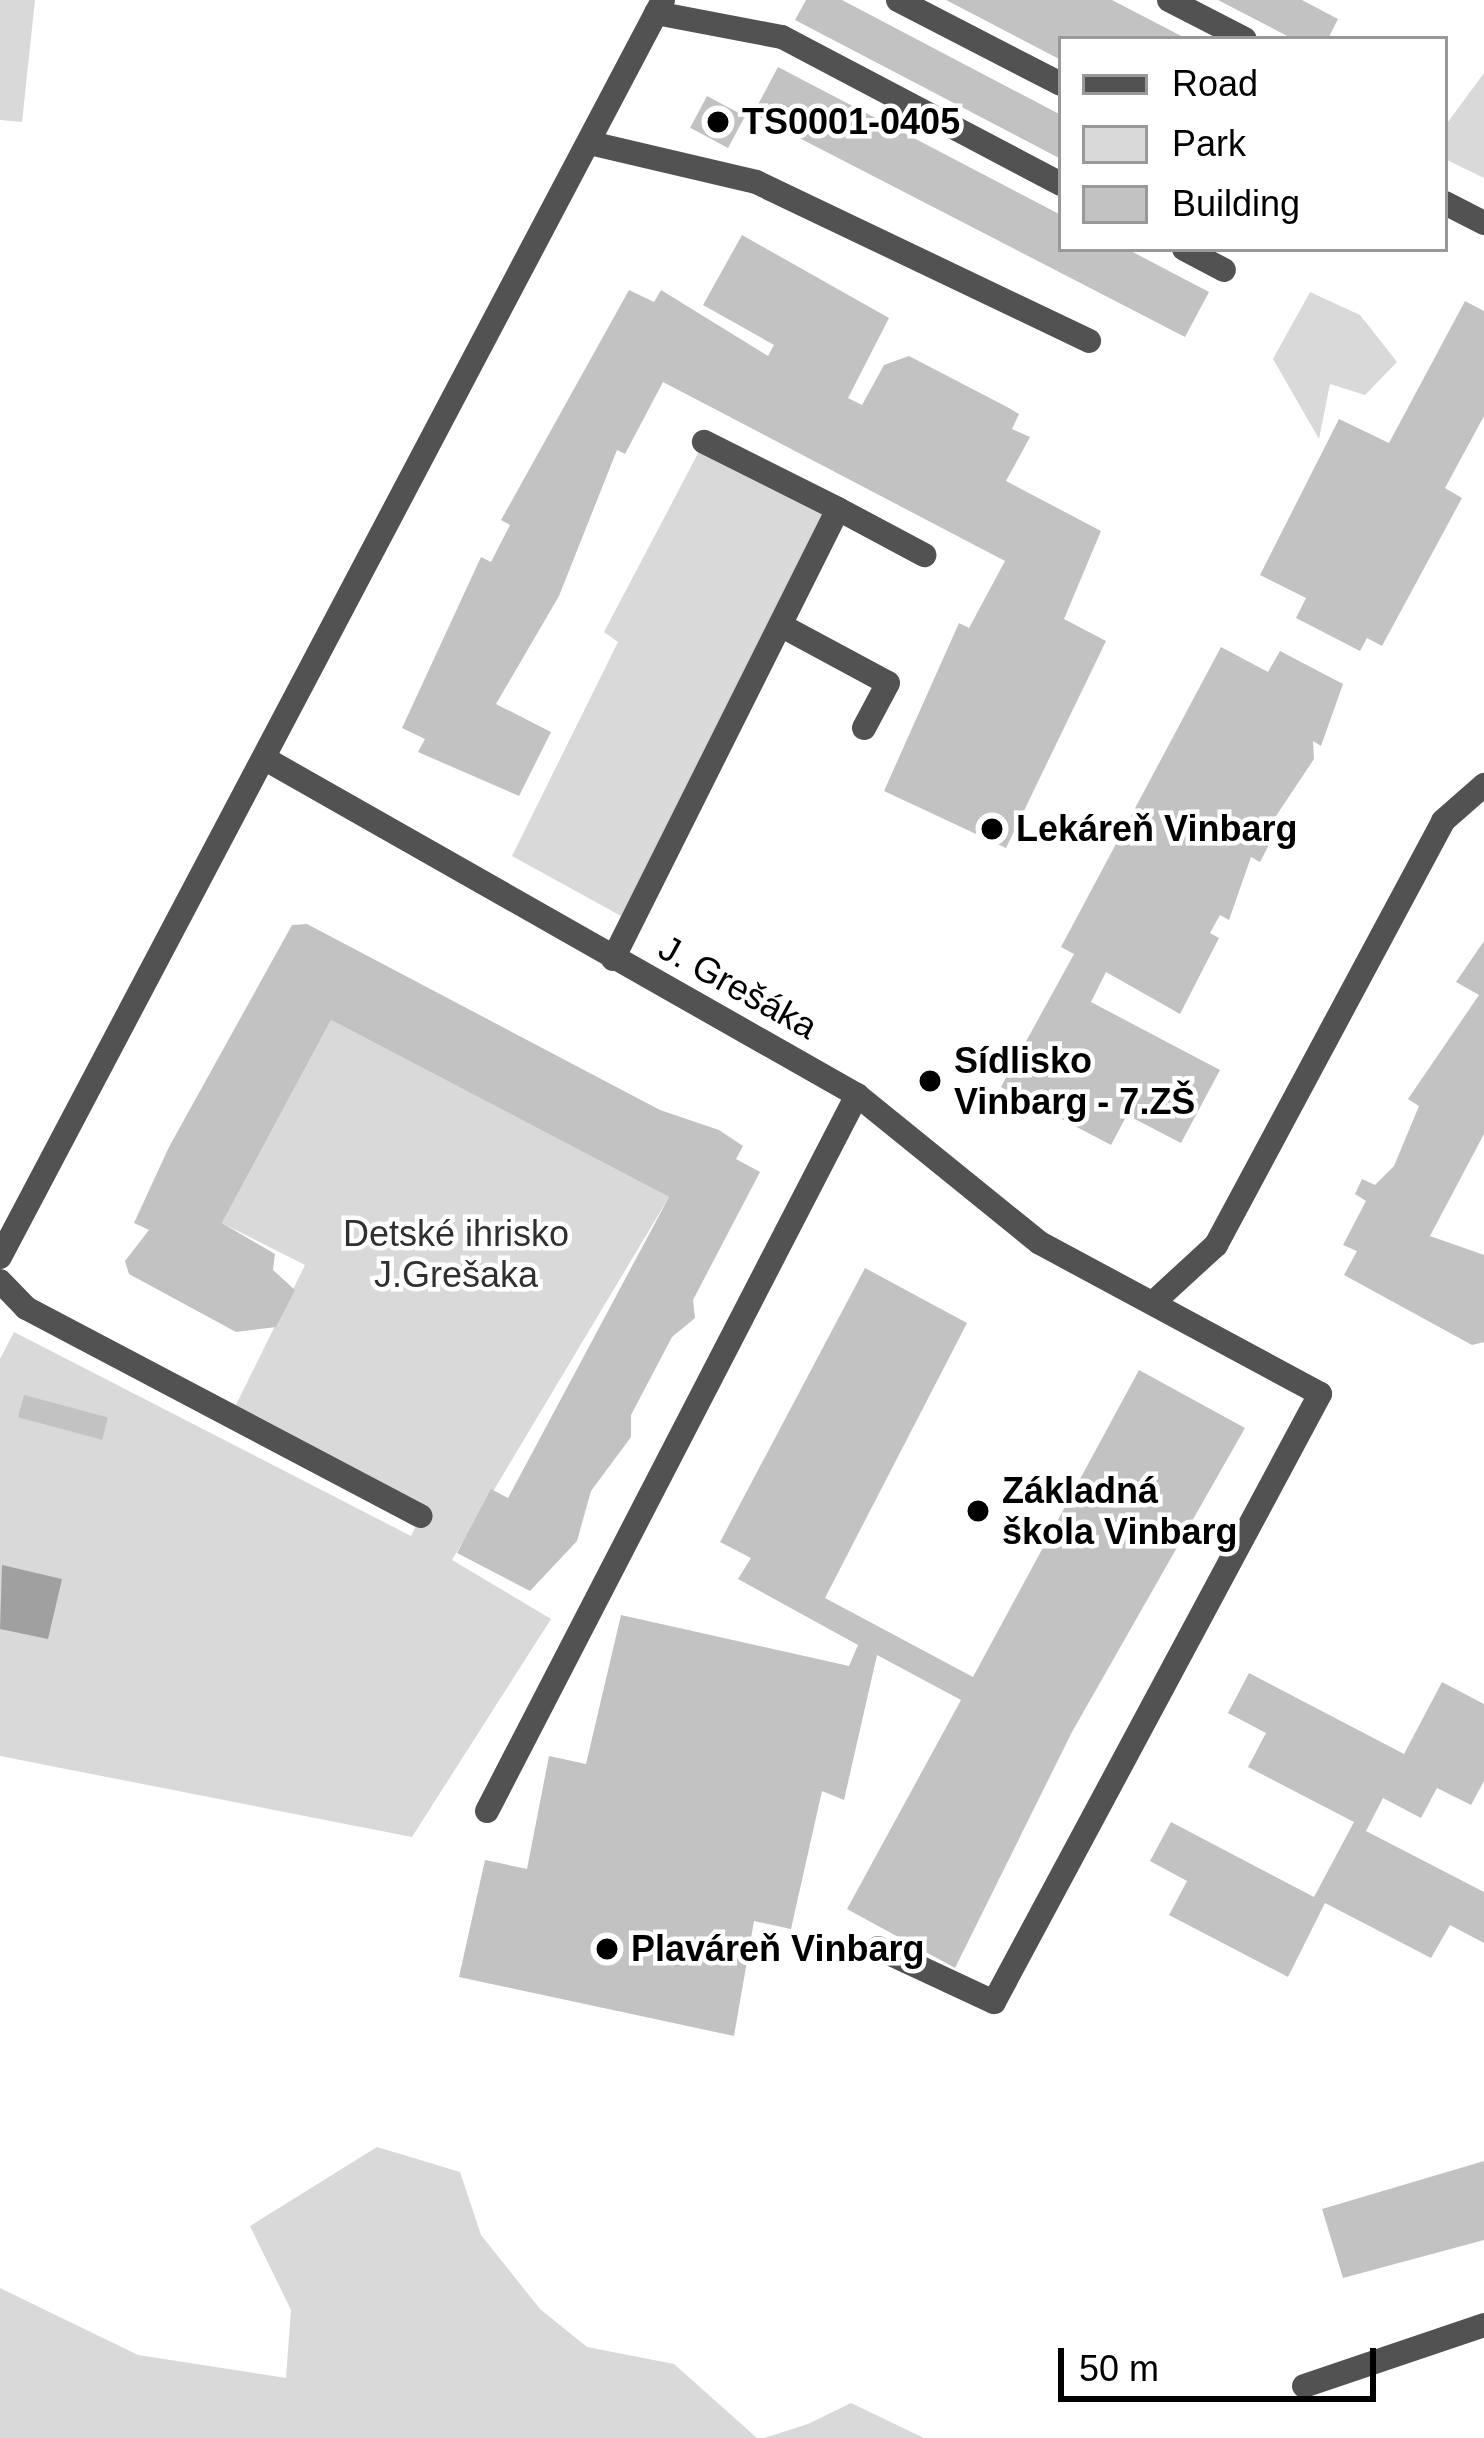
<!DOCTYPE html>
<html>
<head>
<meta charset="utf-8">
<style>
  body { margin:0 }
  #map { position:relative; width:1484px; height:2438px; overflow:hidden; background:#fff; font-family:Arial,sans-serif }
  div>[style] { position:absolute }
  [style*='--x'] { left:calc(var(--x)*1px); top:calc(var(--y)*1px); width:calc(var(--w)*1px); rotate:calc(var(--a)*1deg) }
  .green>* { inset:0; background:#d9d9d9 }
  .water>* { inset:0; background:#a0a0a0 }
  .building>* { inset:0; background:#c2c2c2; transform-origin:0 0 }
  .lane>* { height:24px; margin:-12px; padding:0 12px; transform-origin:12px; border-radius:12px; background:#525252 }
  .street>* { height:24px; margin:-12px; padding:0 12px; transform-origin:12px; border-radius:12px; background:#525252 }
  .dots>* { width:33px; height:33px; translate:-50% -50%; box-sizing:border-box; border:6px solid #fff; border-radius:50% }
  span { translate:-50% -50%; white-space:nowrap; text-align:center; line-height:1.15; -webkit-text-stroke:9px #fff; paint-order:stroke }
  .poi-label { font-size:36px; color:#000; font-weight:700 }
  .left { translate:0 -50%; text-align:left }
  .street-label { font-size:36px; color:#000 }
  .park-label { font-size:36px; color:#303030 }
  .legend { position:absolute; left:1058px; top:36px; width:390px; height:216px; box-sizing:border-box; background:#fff; border:3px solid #999; margin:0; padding:15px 21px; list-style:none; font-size:36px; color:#000 }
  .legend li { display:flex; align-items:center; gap:24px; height:60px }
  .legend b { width:60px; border:3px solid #999 }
  .scale { position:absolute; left:1058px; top:2348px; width:318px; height:54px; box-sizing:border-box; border:6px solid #000; border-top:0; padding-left:15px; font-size:36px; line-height:42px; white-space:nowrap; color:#000; -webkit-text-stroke:9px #fff; paint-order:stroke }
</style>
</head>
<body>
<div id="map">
  <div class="green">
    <div style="clip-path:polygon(0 0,35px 0,22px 122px,0 120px)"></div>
    <div style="clip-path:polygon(1484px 73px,1484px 178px,1445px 159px,1445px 126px)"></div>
    <div style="clip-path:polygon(1310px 292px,1360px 315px,1397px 362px,1365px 395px,1330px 384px,1319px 439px,1273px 359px)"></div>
    <div style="clip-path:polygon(704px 442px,838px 509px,632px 922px,512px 856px,618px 642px,604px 632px)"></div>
    <div style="clip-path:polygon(331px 1020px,669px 1197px,452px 1560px,551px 1619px,412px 1837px,0 1756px,0 1359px,14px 1332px,411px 1536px,420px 1517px,231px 1415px,305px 1265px,222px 1223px)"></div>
    <div style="clip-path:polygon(377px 2147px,460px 2172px,481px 2235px,540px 2309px,587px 2347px,674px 2364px,757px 2438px,0 2438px,0 2288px,138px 2355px,286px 2378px,291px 2310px,250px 2226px)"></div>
    <div style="clip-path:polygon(851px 2403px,924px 2438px,764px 2438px,808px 2424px)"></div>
  </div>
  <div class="water">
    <div style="clip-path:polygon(2px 1565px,62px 1579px,48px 1639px,0 1629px)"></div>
  </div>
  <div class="building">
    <div style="clip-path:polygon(806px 0,842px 0,1061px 115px,1061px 159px,795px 20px)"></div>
    <div style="clip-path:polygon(946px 0,1112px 0,1187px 39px,1061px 39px,1061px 60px)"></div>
    <div style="clip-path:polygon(1218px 0,1302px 0,1338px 19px,1328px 39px,1293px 39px)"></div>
    <div style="clip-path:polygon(778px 67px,1061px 215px,1061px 249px,1127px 249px,1209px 292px,1185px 337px,753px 114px)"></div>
    <div style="left:707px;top:96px;width:43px;height:36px;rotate:28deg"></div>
    <div style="clip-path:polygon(742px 235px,889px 318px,848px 398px,862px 405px,884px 365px,909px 356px,1009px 408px,1019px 414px,1012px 429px,1030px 437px,1006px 481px,1101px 531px,1064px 619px,1106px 641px,1006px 848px,884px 791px,959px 623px,969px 628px,1005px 561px,663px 382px,625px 454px,617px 450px,559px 596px,496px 704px,551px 732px,519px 796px,418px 752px,425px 739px,402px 728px,481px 557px,491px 562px,510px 525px,501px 520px,629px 290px,654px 302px,661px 290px,768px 356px,774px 345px,703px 305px)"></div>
    <div style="clip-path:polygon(1465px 301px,1484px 311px,1484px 416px,1445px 488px,1462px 498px,1382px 646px,1367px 638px,1360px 651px,1296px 618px,1306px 598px,1260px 575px,1339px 419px,1389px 443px)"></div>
    <div style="clip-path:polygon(1221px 647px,1268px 672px,1280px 651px,1343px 684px,1321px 746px,1313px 741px,1314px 759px,1262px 837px,1271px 841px,1260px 862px,1251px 857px,1229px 920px,1220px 915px,1210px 933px,1219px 938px,1180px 1014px,1106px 972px,1091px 1002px,1220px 1070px,1181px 1143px,1127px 1115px,1111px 1145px,1001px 1087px,1074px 954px,1061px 947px)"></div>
    <div style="clip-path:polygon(307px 924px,660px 1110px,719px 1130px,743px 1146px,736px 1159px,760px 1172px,693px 1300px,695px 1318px,672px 1337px,631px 1415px,631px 1437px,591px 1491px,577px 1541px,530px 1591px,457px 1553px,491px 1489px,508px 1498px,669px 1197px,331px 1020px,222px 1223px,275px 1254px,273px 1270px,295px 1290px,276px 1327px,236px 1332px,129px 1274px,125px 1261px,149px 1230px,134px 1223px,169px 1147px,292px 925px)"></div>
    <div style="clip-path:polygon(1484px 941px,1484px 1134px,1430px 1236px,1484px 1255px,1484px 1342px,1472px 1345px,1344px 1275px,1357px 1251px,1343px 1245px,1366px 1201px,1355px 1194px,1362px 1179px,1375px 1185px,1394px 1166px,1419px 1106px,1408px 1099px,1479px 995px,1456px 982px)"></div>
    <div style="clip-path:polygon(865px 1268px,967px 1323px,825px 1598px,973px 1677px,1139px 1370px,1245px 1428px,1072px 1732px,955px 1968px,847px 1909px,961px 1700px,877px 1655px,844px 1800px,822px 1791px,791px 1929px,754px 1921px,734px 2036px,459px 1977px,485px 1860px,527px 1869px,549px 1756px,586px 1764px,621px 1615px,849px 1666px,858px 1645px,738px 1579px,751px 1558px,720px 1542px)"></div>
    <div style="left:24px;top:1395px;width:87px;height:23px;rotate:15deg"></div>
    <div style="clip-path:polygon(1249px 1673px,1404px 1754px,1442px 1682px,1484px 1704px,1484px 1781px,1471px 1805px,1437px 1788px,1421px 1818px,1383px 1798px,1366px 1831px,1484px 1892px,1484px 1943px,1450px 1925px,1431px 1958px,1325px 1903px,1288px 1977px,1169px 1915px,1187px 1881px,1150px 1861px,1171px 1822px,1314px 1897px,1354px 1822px,1248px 1767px,1266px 1733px,1228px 1713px)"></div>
    <div style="clip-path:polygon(1484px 2161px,1484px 2240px,1343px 2278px,1322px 2209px)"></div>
  </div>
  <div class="lane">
    <div style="--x:898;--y:0;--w:183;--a:27.3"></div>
    <div style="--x:1169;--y:0;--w:85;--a:27.2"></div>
    <div style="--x:656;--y:13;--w:128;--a:10.8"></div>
    <div style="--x:782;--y:37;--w:315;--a:27.8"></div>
    <div style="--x:590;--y:143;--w:171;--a:13.2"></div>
    <div style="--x:756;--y:182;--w:369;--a:25.5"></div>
    <div style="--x:1184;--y:249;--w:45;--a:27.7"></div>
    <div style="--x:838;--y:509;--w:98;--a:28.1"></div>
    <div style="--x:782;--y:626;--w:120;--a:28.3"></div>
    <div style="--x:888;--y:683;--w:51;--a:118.1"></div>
    <div style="--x:613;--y:959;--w:503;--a:-63.43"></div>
    <div style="--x:838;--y:509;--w:150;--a:-153.4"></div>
    <div style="--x:487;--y:1811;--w:806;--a:-62.67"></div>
    <div style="--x:878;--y:1948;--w:128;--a:25"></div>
    <div style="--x:994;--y:2002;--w:690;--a:-61.8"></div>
  </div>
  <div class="street">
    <div style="--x:1445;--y:203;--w:44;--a:27.1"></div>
    <div style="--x:269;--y:761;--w:676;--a:29.6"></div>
    <div style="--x:857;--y:1095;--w:235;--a:39"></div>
    <div style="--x:1040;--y:1243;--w:318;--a:28.3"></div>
    <div style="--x:0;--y:1257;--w:1421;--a:-62.19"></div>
    <div style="--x:0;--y:1281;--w:37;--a:46"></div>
    <div style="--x:26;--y:1308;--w:446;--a:27.8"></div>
    <div style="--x:1155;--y:1301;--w:83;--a:-42.6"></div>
    <div style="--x:1216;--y:1245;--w:481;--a:-61.8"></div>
    <div style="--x:1443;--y:821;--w:55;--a:-41.3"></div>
    <div style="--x:1304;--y:2386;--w:190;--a:-18.7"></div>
  </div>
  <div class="dots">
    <div style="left:718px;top:122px;background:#000"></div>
    <div style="left:992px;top:829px;background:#000"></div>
    <div style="left:930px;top:1081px;background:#000"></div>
    <div style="left:978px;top:1511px;background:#000"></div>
    <div style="left:607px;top:1949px;background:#000"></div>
  </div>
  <div class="poi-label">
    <span class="left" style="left:742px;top:122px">TS0001-0405</span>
    <span class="left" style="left:1016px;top:829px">Lekáreň Vinbarg</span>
    <span class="left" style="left:954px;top:1081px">Sídlisko<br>Vinbarg - 7.ZŠ</span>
    <span class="left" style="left:1002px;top:1511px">Základná<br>škola Vinbarg</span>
    <span class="left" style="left:631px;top:1949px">Plaváreň Vinbarg</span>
  </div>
  <div class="street-label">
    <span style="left:738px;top:987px;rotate:29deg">J. Grešáka</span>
  </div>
  <div class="park-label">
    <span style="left:456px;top:1254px">Detské ihrisko<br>J.Grešaka</span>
  </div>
  <ul class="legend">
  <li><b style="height:15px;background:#525252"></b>Road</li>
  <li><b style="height:33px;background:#d9d9d9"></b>Park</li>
  <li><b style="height:33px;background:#c2c2c2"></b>Building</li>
  </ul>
  <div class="scale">50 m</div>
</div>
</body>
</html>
